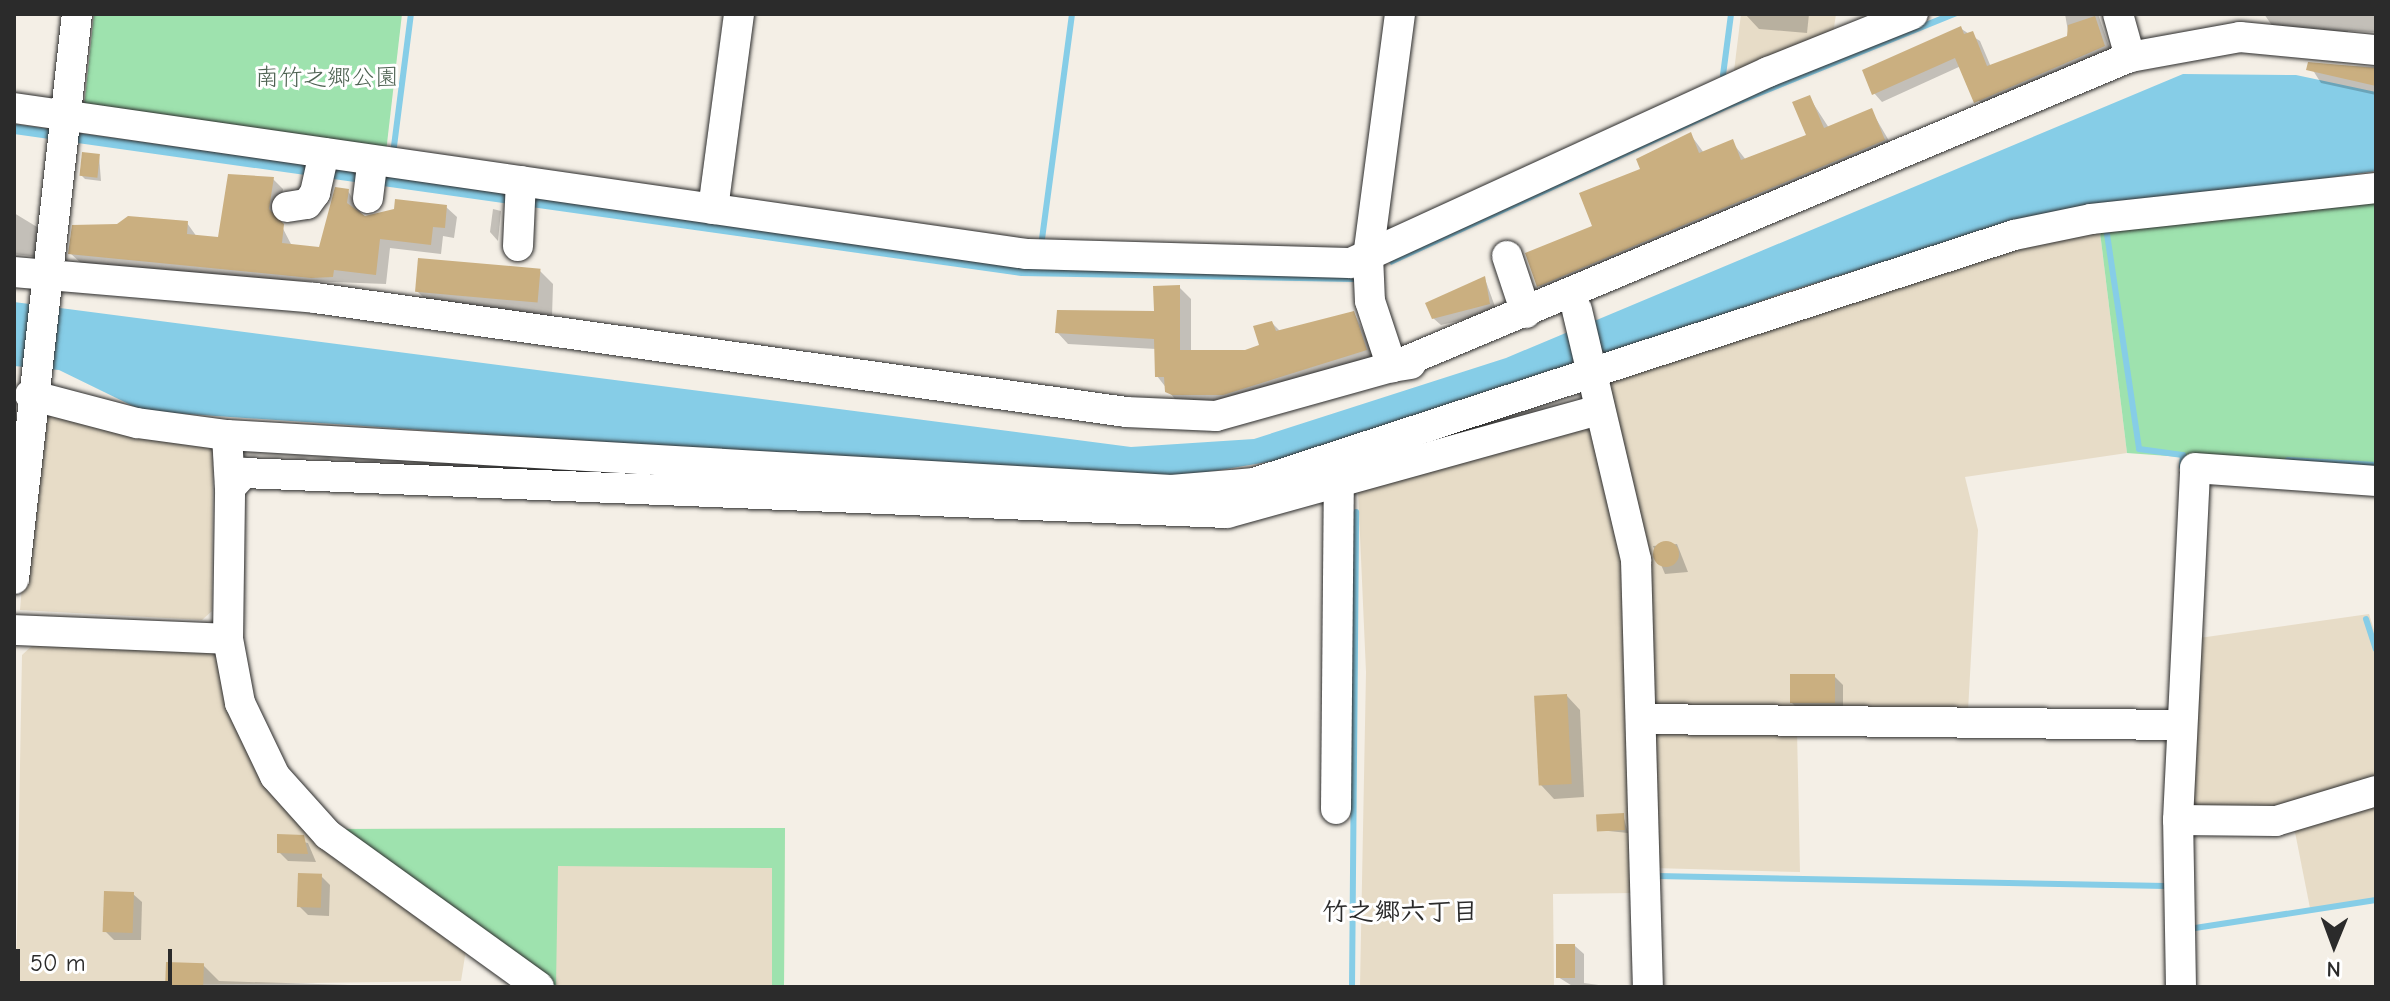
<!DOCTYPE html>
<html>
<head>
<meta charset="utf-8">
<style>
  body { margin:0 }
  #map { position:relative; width:2390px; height:1001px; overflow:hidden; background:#f4efe6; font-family:"Comic Neue","Klee One",sans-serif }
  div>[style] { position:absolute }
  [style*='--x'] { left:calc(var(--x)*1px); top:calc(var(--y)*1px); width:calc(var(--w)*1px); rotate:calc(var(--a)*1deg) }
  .built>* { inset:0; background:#e7dcc7 }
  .green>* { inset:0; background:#9ee2ae }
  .water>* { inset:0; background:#86cde7 }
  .shadow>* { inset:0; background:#0003 }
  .stream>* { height:6px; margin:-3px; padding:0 3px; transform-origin:3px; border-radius:3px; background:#86cde7 }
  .building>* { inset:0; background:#caaf80; transform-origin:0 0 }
  .round { border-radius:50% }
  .roads { filter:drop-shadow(0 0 2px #2b2b2b) drop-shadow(0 0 2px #2b2b2b) }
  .minor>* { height:30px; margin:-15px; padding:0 15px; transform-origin:15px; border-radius:15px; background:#fff }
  span { translate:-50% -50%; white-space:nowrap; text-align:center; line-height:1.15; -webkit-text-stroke:6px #fff; paint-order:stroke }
  .park-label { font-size:24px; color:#4e6252 }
  .neighbourhood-label { font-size:26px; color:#2b2b2b; font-weight:700 }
  .frame { position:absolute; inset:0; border:16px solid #2b2b2b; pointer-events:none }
  .north { position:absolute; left:2294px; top:905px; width:80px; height:80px; -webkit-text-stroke:6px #fff; paint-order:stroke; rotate:181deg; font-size:22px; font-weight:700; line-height:32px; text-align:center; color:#2b2b2b }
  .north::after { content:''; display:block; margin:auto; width:28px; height:36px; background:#2b2b2b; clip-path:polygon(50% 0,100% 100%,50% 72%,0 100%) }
  .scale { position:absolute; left:16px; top:949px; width:156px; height:36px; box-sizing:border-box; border:4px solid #2b2b2b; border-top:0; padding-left:10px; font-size:24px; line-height:28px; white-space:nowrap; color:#2b2b2b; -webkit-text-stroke:6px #fff; paint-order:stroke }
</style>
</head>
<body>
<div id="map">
  <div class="built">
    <div style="clip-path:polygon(1741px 14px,1836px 14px,1832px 41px,1734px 71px)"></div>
    <div style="clip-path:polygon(2099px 224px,2127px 453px,1965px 477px,1978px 530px,1968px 711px,1652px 705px,1602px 379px)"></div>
    <div style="clip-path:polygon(53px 413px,197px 441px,213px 450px,212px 611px,202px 620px,20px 610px,36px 421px)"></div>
    <div style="clip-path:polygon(1594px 427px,1622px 537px,1635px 893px,1553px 894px,1554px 987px,1360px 987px,1366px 672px,1358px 490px)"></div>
    <div style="clip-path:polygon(2369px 614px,2376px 636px,2376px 780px,2277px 809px,2196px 809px,2189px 803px,2192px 639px)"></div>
    <div style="clip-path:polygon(34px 644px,208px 647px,221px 659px,257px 766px,466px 950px,461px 981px,16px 987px,22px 655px)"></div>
    <div style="clip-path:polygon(1658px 727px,1797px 730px,1800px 872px,1653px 868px,1651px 735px)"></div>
    <div style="clip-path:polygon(2376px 799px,2376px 898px,2310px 908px,2293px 822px)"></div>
    <div style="clip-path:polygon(785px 828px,784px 987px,556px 987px,334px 829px)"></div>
  </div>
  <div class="green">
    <div style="clip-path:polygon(94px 14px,402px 14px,386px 152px,84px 107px)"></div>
    <div style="clip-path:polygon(2376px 199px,2376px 471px,2127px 453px,2099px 224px)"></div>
    <div style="clip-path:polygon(785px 828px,784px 987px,772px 987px,772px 868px,558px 866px,556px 987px,334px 829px)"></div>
  </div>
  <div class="water">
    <div style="clip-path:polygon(1945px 14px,1962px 14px,1728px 109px,1391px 265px,1386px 257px,1733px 100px)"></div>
    <div style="clip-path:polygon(2183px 74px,2296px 75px,2376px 92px,2376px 171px,2013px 222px,1780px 294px,1533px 386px,1286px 459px,1161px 480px,143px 411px,59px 370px,14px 366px,14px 302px,1131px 447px,1254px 439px,1506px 358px)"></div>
    <div style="clip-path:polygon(14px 124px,431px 182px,1354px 273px,1354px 282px,1021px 276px,14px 134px)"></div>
  </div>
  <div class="shadow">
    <div style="clip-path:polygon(1745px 14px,1809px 14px,1807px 33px,1759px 29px)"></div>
    <div style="clip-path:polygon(2065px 14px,2098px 14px,2112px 55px,1984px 110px,1961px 66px,1882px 102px,1874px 93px,1960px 28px,1980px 41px,1991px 67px,2069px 37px)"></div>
    <div style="clip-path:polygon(2264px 14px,2374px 14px,2374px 32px,2348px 31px,2347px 38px,2276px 31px)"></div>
    <div style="clip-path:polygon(2309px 64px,2376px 67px,2376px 95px,2321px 83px)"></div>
    <div style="clip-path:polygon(1809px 97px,1829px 128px,1871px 110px,1895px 151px,1549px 296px,1539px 286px,1643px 170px,1690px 134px,1704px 153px,1732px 142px,1746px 160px,1808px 136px)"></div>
    <div style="clip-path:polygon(99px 156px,101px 181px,85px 179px,81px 175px)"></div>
    <div style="clip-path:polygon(273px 179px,283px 189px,279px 221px,292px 246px,320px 249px,348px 191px,364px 218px,446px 207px,457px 217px,454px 238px,443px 236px,441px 254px,390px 248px,386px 284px,177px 276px,81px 263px,70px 253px,187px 223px,197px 237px,220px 239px)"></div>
    <div style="clip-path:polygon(493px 209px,501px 211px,498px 241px,490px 232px)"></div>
    <div style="clip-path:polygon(14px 213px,42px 230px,39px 257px,14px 254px)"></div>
    <div style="clip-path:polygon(540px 271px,553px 284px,552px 316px,431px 305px,417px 291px)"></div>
    <div style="clip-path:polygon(1485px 279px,1497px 312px,1441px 325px,1433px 318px)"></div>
    <div style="clip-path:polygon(1179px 287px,1191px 299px,1191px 352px,1245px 352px,1261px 346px,1272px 323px,1281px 332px,1354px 313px,1378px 361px,1236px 406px,1178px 403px,1157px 376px,1156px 349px,1068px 344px,1057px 332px,1156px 314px)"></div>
    <div style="clip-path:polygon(1677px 544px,1688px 572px,1665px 574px,1653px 546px)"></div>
    <div style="clip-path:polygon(1834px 676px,1843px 685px,1843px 711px,1800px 711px,1791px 702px)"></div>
    <div style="clip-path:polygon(1567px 696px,1580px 710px,1584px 797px,1554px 799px,1541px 785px)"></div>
    <div style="clip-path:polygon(1623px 815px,1628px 833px,1599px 830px)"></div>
    <div style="clip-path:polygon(279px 837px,308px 843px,316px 862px,288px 861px,279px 852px)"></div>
    <div style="clip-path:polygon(321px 876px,330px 885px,329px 916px,308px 915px,299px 906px)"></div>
    <div style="clip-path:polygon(133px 894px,142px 902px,141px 940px,114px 940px,105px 931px)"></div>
    <div style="clip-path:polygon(1575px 946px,1584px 954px,1584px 983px,1613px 987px,1574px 987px,1558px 977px)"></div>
    <div style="clip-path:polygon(203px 965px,219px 981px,414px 987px,168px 987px)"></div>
  </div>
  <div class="stream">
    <div style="--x:1723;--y:75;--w:62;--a:-82.5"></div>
    <div style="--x:393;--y:154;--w:141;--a:-82.7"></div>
    <div style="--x:2107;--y:234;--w:217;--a:81.5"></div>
    <div style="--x:2139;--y:449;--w:44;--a:7.8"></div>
    <div style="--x:2183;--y:455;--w:12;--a:95"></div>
    <div style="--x:1042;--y:239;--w:227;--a:-82.4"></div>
    <div style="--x:2288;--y:460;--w:88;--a:3.3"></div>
    <div style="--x:2366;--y:619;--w:32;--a:72"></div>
    <div style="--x:1657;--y:876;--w:509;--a:1.13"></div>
    <div style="--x:2195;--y:928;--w:183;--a:-8.8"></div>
    <div style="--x:1352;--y:987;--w:475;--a:-89.5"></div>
  </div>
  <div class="building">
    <div style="clip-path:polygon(2095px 16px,2105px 46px,1974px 103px,1955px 58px,1872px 95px,1862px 70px,1961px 26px,1964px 34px,1973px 31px,1987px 66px,2067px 36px,2068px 25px)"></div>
    <div style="clip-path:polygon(2308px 62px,2376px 68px,2376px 86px,2306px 70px)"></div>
    <div style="clip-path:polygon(1810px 95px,1824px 128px,1872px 108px,1885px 140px,1537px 287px,1525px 253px,1592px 226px,1579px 193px,1640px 169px,1636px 159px,1691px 132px,1699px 153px,1733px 139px,1741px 160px,1806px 135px,1792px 102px)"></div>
    <div style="left:82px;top:152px;width:18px;height:24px;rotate:6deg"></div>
    <div style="clip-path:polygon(228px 174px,274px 177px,269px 209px,284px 224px,282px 243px,319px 247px,335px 187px,349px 189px,347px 203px,365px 216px,394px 209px,395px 199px,447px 205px,445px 228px,433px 227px,431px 245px,380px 239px,376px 275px,334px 270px,333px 277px,311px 278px,68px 254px,72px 225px,117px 224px,128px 216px,188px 221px,187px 234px,218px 237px)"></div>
    <div style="left:418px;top:258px;width:123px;height:34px;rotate:5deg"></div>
    <div style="clip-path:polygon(1485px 276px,1490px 304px,1432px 319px,1425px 303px)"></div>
    <div style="clip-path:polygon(1180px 285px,1180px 350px,1245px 350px,1259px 345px,1253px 326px,1272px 321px,1276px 331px,1354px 311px,1367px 350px,1223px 395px,1172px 395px,1165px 392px,1164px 377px,1155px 377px,1154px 339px,1055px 333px,1057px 310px,1154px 311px,1153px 286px)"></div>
    <div class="round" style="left:1653px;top:541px;width:26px;height:26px"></div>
    <div style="left:1790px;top:674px;width:45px;height:29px"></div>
    <div style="left:1567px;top:694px;width:90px;height:33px;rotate:87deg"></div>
    <div style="left:1624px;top:813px;width:17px;height:28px;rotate:87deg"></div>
    <div style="clip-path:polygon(277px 834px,304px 835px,308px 854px,277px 853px)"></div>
    <div style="left:298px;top:873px;width:24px;height:34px;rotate:2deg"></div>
    <div style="left:104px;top:891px;width:30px;height:41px;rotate:2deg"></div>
    <div style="left:1556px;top:944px;width:19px;height:34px"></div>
    <div style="left:166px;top:962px;width:38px;height:25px;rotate:2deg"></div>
  </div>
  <div class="roads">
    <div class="minor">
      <div style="--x:1400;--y:14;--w:244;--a:97.5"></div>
      <div style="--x:1368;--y:256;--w:45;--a:87.5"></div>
      <div style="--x:1370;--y:301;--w:70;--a:71.6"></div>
      <div style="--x:1392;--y:367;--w:19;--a:-9"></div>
      <div style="--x:2118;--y:14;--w:45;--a:74.4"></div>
      <div style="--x:14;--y:108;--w:1022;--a:8.21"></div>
      <div style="--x:1026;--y:254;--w:325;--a:1.6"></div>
      <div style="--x:1351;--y:263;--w:459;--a:-24.6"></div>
      <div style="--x:1768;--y:72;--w:156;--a:-21.8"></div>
      <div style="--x:368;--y:198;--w:38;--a:-83"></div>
      <div style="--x:287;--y:207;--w:20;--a:-9"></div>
      <div style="--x:307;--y:204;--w:14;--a:-54"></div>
      <div style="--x:315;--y:193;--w:41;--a:-77.3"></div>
      <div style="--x:713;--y:209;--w:197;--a:-82.4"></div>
      <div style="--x:518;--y:246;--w:65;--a:-87.4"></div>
      <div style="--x:1507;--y:256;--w:60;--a:71.6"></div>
      <div style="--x:14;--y:272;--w:302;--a:4.9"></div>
      <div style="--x:315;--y:298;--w:819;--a:8"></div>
      <div style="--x:1126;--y:412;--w:90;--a:2.5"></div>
      <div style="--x:1216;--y:416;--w:183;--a:-15.6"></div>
      <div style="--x:1392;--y:367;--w:800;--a:-22.79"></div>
      <div style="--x:2130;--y:57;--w:112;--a:-10.3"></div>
      <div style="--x:2240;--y:37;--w:137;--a:5.5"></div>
      <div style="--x:1577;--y:310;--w:257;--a:76.7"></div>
      <div style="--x:1636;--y:560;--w:427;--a:88.4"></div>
      <div style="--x:30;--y:395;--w:111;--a:14.7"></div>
      <div style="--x:137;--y:423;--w:91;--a:7.6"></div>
      <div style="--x:227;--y:435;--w:53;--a:86.8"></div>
      <div style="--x:227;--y:435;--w:946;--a:3.33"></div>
      <div style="--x:1171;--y:490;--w:83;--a:-4.8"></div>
      <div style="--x:1254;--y:483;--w:799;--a:-18.07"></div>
      <div style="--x:2014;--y:235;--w:79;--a:-11.7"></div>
      <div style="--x:2091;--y:219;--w:287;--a:-6.2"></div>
      <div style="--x:14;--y:579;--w:569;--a:-83.64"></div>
      <div style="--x:14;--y:630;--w:214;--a:2.4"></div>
      <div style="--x:1643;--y:719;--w:538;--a:0.64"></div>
      <div style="--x:1336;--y:809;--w:326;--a:-89.5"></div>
      <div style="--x:2178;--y:820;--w:98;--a:0.6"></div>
      <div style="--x:2276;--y:821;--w:104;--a:-16.7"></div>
      <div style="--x:539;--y:987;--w:260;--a:-144.2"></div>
      <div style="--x:328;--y:835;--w:79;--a:-131.9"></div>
      <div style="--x:275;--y:776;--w:81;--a:-115.6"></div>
      <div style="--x:240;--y:703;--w:65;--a:-100.6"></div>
      <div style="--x:228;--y:639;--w:151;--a:-89.2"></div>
      <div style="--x:230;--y:488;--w:21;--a:-47"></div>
      <div style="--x:244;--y:473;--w:984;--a:2.33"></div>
      <div style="--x:1227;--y:513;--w:386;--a:-15.5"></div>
      <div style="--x:2181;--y:987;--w:167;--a:-91"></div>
      <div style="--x:2178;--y:820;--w:352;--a:-87.2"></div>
      <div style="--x:2195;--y:468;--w:181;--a:4.1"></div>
    </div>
  </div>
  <div class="park-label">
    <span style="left:327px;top:78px">南竹之郷公園</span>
  </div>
  <div class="neighbourhood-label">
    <span style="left:1400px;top:913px">竹之郷六丁目</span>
  </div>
  <div class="frame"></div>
  <div class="north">N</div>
  <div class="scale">50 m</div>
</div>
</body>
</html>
